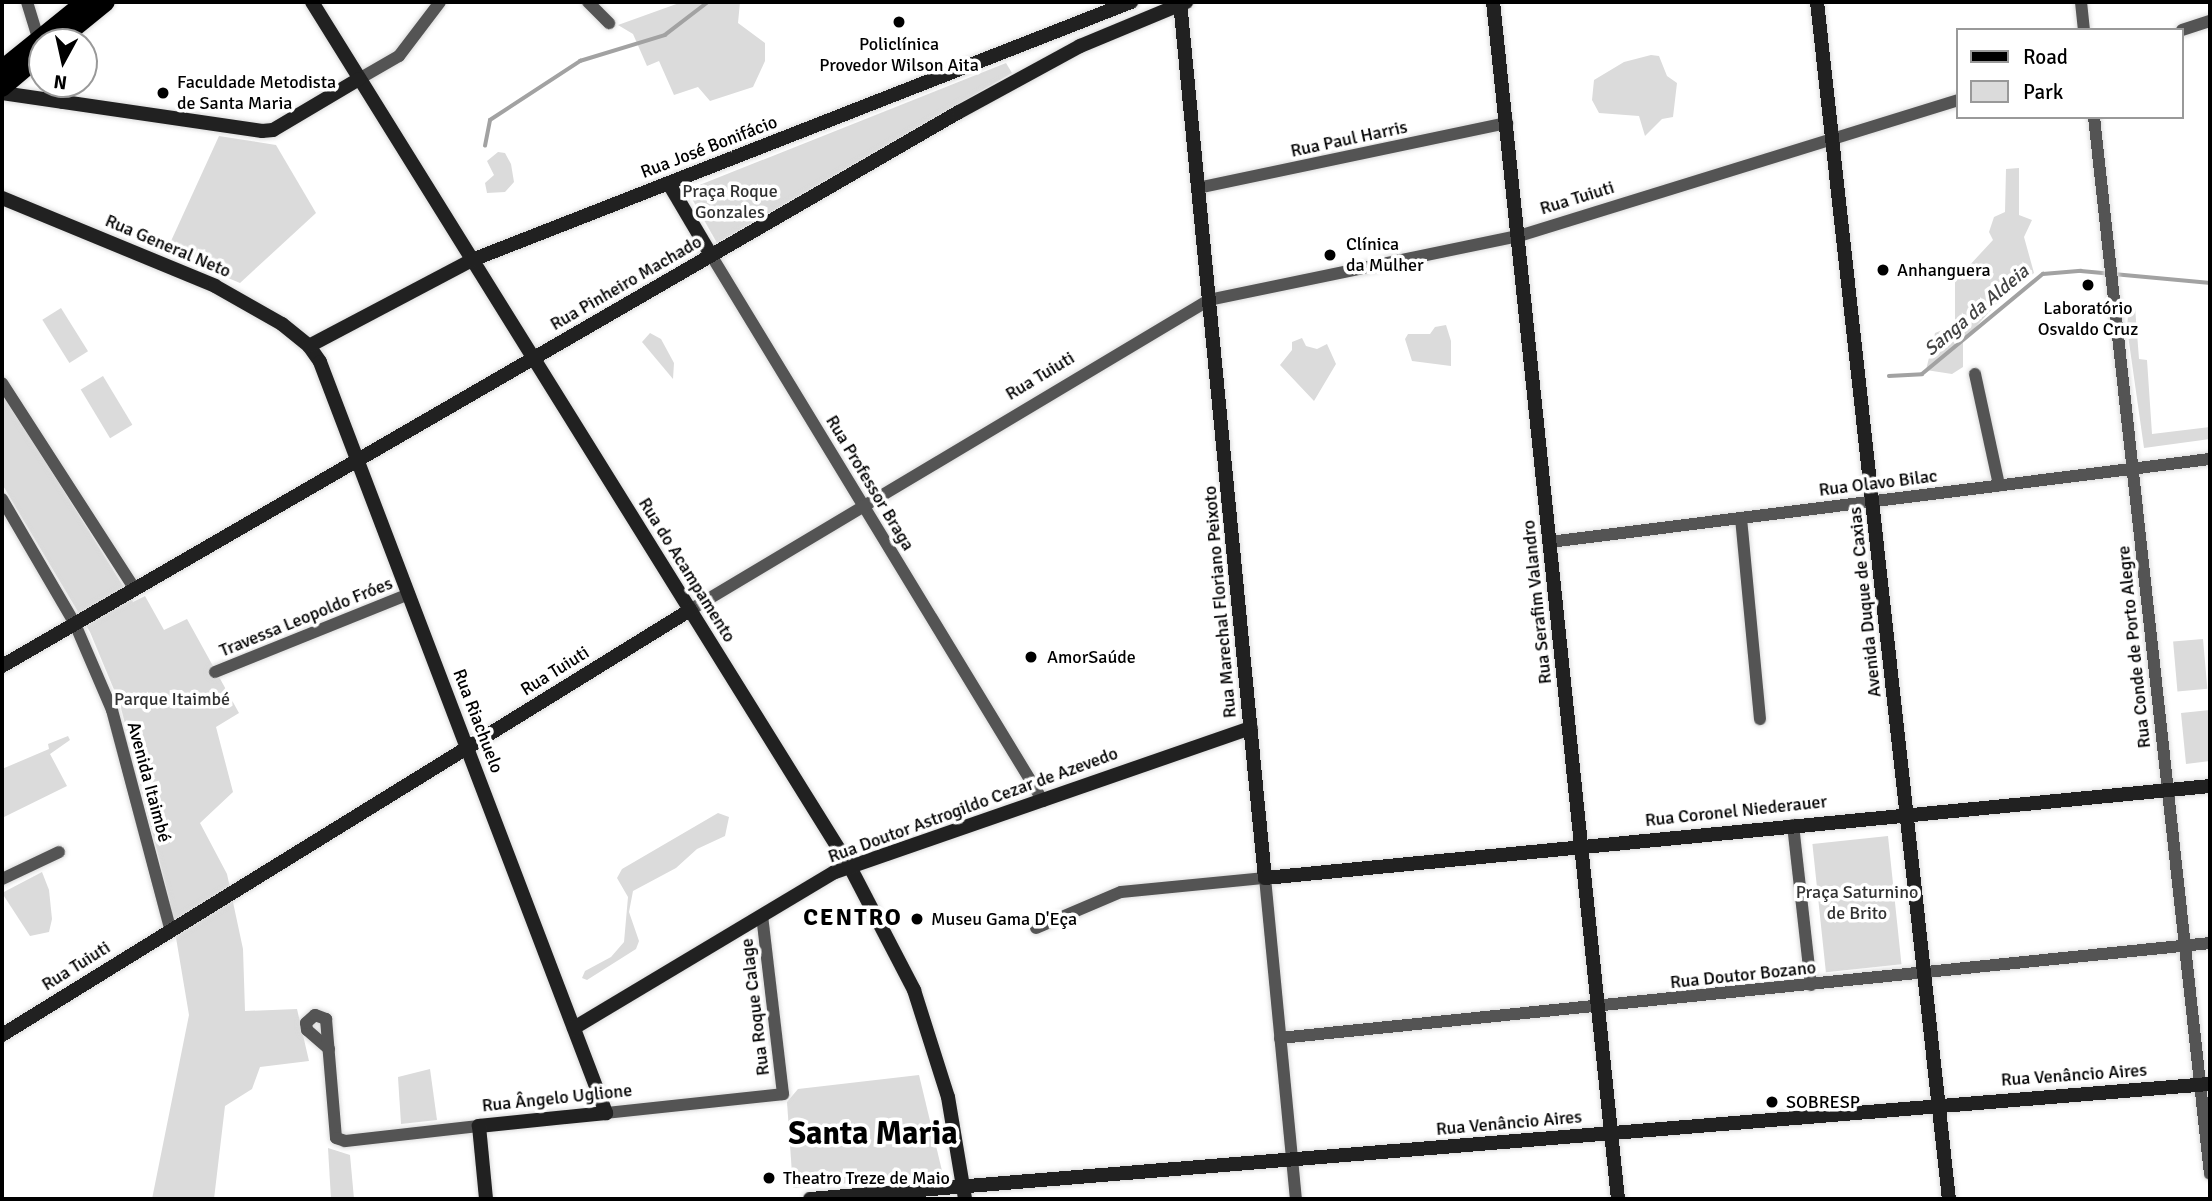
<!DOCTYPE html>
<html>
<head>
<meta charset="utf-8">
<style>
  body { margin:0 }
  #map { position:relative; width:2212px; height:1201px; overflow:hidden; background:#fff; font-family:Signika,sans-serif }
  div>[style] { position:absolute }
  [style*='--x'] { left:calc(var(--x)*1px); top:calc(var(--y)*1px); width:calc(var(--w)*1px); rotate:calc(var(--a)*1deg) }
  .green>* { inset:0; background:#dbdbdb; transform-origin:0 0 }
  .stream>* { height:3.5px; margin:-1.75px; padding:0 1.75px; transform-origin:1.75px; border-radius:1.75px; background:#a2a2a2 }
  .roads { filter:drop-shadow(0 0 2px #dbdbdb) drop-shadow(0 0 2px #dbdbdb) }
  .street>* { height:12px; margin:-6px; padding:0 6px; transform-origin:6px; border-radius:6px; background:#545454 }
  .secondary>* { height:14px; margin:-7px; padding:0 7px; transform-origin:7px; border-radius:7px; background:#212121 }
  .primary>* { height:18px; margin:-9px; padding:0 9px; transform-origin:9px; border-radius:9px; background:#000 }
  .dots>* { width:19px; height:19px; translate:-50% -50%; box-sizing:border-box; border:4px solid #fff; border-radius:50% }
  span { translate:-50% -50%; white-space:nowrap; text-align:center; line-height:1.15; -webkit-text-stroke:7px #fff; paint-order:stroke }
  .poi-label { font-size:18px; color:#000 }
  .left { translate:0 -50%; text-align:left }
  .street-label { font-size:18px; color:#000 }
  .park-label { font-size:18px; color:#323232 }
  .water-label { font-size:19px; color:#434343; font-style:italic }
  .district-label { font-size:24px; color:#000; font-weight:700; letter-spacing:2px }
  .town-label { font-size:32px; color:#000; font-weight:700 }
  .frame { position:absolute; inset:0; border:4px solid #000; pointer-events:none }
  .legend { position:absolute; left:1956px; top:28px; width:228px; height:91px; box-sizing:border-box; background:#fff; border:2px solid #999; margin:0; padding:9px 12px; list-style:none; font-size:21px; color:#000 }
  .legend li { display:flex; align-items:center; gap:14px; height:35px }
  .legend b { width:35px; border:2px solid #999 }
  .north { position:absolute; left:28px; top:28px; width:70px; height:70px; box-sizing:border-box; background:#fff; border:2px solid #999; border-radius:50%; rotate:188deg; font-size:19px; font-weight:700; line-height:28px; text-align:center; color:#000 }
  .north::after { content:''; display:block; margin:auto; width:24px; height:32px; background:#000; clip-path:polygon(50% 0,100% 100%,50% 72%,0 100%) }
</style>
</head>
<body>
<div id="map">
  <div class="green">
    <div style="clip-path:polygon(682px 2px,740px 2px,738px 23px,765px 43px,765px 61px,753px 87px,710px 101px,698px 87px,674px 95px,659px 61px,647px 66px,633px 34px,618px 25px)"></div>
    <div style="clip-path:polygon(1651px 55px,1659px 56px,1667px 76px,1677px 83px,1673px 117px,1662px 119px,1645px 136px,1639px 116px,1599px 113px,1592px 100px,1594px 80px,1624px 62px)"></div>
    <div style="clip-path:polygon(1006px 63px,1012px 73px,717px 243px,687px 190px)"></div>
    <div style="clip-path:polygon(219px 136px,276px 145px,316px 213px,240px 283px,166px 252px)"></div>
    <div style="clip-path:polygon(498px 152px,505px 153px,511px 164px,514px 182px,505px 192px,487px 193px,485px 183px,494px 175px,487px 161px)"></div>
    <div style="clip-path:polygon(2019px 168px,2019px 215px,2032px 220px,2024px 237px,2034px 273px,2000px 300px,1963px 341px,1963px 367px,1952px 374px,1926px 370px,1935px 333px,1955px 325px,1955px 281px,1993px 240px,1989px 232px,1994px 217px,2005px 212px,2006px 169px)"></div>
    <div style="clip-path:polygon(2129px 303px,2135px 307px,2139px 359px,2147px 360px,2152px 434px,2210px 427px,2210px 439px,2144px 448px,2127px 328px)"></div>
    <div style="left:61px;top:308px;width:51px;height:22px;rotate:58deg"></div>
    <div style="clip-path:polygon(1446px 325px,1451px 341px,1451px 366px,1412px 361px,1405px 339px,1408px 334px,1430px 334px,1435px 327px)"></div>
    <div style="clip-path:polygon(650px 333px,661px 339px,674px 363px,673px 379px,642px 342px)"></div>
    <div style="clip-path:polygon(1302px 338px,1306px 346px,1317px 349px,1327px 344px,1336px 364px,1314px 401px,1280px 365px,1292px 350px,1292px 342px)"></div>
    <div style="left:103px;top:376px;width:57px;height:26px;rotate:59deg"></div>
    <div style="clip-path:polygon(2px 392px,133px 602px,145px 596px,164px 630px,187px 619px,239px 713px,216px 727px,233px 792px,200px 823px,227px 874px,243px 949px,245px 1011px,297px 1009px,309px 1061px,260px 1067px,252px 1089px,225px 1106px,214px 1199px,152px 1199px,189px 1015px,170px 902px,120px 704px,90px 632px,2px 484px)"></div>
    <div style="left:2203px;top:639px;width:50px;height:30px;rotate:85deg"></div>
    <div style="clip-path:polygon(2210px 710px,2210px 761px,2186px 764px,2181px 713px)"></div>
    <div style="clip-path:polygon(68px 736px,70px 740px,50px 754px,67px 786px,2px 818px,2px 769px,49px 749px,48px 744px)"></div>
    <div style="clip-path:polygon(718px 813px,729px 817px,725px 836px,697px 849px,676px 868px,633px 891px,629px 912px,639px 941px,636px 949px,587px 980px,582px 978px,585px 971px,611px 957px,624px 942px,628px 897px,617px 878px,622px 869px)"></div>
    <div style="left:1888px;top:836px;width:129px;height:76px;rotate:84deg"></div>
    <div style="clip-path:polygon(42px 872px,49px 890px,52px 919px,49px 932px,30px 936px,2px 893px)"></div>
    <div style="clip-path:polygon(430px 1069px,437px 1120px,401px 1124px,398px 1077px)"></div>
    <div style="clip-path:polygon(919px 1075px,943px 1175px,793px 1188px,787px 1102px,798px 1089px)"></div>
    <div style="clip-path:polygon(328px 1148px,350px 1155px,354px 1199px,331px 1199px)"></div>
  </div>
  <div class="stream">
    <div style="--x:485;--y:146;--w:26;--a:-79"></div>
    <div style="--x:490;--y:120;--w:108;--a:-33.2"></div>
    <div style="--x:580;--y:61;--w:89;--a:-17"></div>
    <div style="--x:665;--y:35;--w:54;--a:-37.5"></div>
    <div style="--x:1889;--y:376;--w:33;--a:-3"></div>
    <div style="--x:1922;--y:374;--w:157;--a:-39.6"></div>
    <div style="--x:2043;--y:274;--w:38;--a:-5"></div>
    <div style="--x:2081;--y:271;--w:130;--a:5.3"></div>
  </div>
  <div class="roads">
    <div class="street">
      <div style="--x:27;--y:2;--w:41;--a:72.9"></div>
      <div style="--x:588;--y:2;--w:30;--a:45"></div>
      <div style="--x:2081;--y:2;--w:28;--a:84"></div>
      <div style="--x:2182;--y:30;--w:29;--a:-18"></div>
      <div style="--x:359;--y:79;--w:46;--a:-29.9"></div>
      <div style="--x:399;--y:56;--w:68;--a:-52.8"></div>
      <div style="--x:56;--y:84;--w:20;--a:72"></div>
      <div style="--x:2094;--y:117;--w:1063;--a:83.74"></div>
      <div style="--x:1198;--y:188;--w:316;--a:-11.9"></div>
      <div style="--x:711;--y:255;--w:639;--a:58.7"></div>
      <div style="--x:1975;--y:374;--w:114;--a:77.8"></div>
      <div style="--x:2;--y:383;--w:245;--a:57.2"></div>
      <div style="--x:2;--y:499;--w:145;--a:59.7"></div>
      <div style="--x:75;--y:624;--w:94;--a:66.7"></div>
      <div style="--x:112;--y:710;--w:229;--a:75.1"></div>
      <div style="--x:1741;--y:518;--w:202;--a:84.6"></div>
      <div style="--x:1550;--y:542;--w:665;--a:-7.17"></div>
      <div style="--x:690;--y:610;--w:605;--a:-30.85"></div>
      <div style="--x:1209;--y:300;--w:317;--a:-11.7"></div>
      <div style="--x:1519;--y:236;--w:460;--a:-17.2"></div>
      <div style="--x:215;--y:672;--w:209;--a:-21.9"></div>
      <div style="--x:1793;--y:825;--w:161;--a:83.6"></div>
      <div style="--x:2;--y:879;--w:63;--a:-25.3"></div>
      <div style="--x:1036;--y:928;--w:92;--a:-23"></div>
      <div style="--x:1121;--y:892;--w:145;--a:-5.6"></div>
      <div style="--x:1265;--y:878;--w:322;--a:84.5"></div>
      <div style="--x:1280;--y:1038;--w:935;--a:-5.83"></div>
      <div style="--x:329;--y:1049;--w:29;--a:-139"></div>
      <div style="--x:307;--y:1030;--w:7;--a:-98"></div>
      <div style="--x:306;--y:1023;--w:12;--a:-42"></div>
      <div style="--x:315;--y:1015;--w:12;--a:20"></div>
      <div style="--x:326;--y:1019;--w:119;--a:85.2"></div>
      <div style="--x:336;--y:1138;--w:9;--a:18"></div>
      <div style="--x:345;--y:1141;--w:135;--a:-6.4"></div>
      <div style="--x:606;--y:1113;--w:178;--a:-6.1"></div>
      <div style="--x:783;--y:1094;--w:179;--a:-96.7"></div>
    </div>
    <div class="secondary">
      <div style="--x:312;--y:2;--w:1019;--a:58.12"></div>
      <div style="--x:850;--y:867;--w:139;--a:62.5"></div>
      <div style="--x:914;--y:990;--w:112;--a:72.4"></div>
      <div style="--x:948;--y:1097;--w:103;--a:80.5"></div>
      <div style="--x:1180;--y:2;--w:880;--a:84.46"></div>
      <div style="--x:1265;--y:878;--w:949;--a:-5.56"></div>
      <div style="--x:1493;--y:2;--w:1204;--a:84.04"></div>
      <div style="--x:1817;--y:2;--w:1204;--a:83.71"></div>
      <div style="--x:2;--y:93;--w:263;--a:8.3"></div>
      <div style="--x:262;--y:131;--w:11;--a:-5"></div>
      <div style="--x:273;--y:130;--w:100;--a:-30.7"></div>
      <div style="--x:669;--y:184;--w:82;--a:59.4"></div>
      <div style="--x:2;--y:198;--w:230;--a:22.4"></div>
      <div style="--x:215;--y:286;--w:77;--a:29.6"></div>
      <div style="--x:282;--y:324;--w:35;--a:39"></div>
      <div style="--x:309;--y:346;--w:19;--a:55"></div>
      <div style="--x:320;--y:362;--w:804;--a:69.15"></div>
      <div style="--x:606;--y:1113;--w:128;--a:174.2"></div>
      <div style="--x:479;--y:1126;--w:73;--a:84.5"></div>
      <div style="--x:309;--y:346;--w:184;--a:-27.8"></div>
      <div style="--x:472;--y:260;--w:708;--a:-21.38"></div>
      <div style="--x:2;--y:666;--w:1106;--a:-30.07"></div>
      <div style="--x:959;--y:112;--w:138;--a:-28.6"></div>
      <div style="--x:1080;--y:46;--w:115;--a:-22.5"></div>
      <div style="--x:574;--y:1028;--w:304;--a:-30.9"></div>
      <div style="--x:835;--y:872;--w:440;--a:-19.1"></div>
      <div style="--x:2;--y:1035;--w:809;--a:-31.7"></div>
      <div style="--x:810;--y:1199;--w:1405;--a:-4.7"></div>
    </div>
    <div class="primary">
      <div style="--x:57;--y:42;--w:63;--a:-39.2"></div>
      <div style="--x:2;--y:69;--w:107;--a:-38.9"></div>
      <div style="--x:2;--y:88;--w:52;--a:-40.4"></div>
    </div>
  </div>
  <div class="dots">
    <div style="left:899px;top:22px;background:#000"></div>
    <div style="left:163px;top:93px;background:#000"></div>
    <div style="left:1330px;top:255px;background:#000"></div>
    <div style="left:1883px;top:270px;background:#000"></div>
    <div style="left:2088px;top:285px;background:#000"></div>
    <div style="left:1031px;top:657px;background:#000"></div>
    <div style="left:917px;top:919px;background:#000"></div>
    <div style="left:1772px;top:1102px;background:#000"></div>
    <div style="left:769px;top:1178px;background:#000"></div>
  </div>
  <div class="poi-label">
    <span style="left:899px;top:55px">Policlínica<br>Provedor Wilson Aita</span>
    <span class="left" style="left:177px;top:93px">Faculdade Metodista<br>de Santa Maria</span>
    <span class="left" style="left:1346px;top:255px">Clínica<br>da Mulher</span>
    <span class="left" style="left:1897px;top:270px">Anhanguera</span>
    <span style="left:2088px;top:319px">Laboratório<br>Osvaldo Cruz</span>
    <span class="left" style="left:1047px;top:657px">AmorSaúde</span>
    <span class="left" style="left:931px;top:919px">Museu Gama D'Eça</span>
    <span class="left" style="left:1786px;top:1102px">SOBRESP</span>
    <span class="left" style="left:783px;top:1178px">Theatro Treze de Maio</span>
  </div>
  <div class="street-label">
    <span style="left:1349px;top:139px;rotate:-12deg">Rua Paul Harris</span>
    <span style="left:709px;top:147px;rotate:-21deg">Rua José Bonifácio</span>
    <span style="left:1577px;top:198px;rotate:-17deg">Rua Tuiuti</span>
    <span style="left:168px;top:246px;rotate:23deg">Rua General Neto</span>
    <span style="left:626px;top:283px;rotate:-30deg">Rua Pinheiro Machado</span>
    <span style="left:1040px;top:376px;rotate:-31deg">Rua Tuiuti</span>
    <span style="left:870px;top:483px;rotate:59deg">Rua Professor Braga</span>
    <span style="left:1878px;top:483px;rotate:-7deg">Rua Olavo Bilac</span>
    <span style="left:687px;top:570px;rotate:58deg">Rua do Acampamento</span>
    <span style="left:1220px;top:602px;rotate:-95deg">Rua Marechal Floriano Peixoto</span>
    <span style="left:1537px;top:602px;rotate:-96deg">Rua Serafim Valandro</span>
    <span style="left:1865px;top:602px;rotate:-96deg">Avenida Duque de Caxias</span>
    <span style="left:306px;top:617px;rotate:-22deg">Travessa Leopoldo Fróes</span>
    <span style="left:2134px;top:647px;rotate:-96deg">Rua Conde de Porto Alegre</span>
    <span style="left:555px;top:671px;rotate:-32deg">Rua Tuiuti</span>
    <span style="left:478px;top:721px;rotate:69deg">Rua Riachuelo</span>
    <span style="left:149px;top:782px;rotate:75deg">Avenida Itaimbé</span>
    <span style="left:973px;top:805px;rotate:-20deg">Rua Doutor Astrogildo Cezar de Azevedo</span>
    <span style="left:1736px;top:811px;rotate:-6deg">Rua Coronel Niederauer</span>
    <span style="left:76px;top:966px;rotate:-32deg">Rua Tuiuti</span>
    <span style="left:1743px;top:975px;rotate:-6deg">Rua Doutor Bozano</span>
    <span style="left:755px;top:1007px;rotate:-97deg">Rua Roque Calage</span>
    <span style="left:2074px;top:1075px;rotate:-4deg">Rua Venâncio Aires</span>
    <span style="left:557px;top:1098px;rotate:-6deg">Rua Ângelo Uglione</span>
    <span style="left:1509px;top:1123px;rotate:-5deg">Rua Venâncio Aires</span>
  </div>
  <div class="park-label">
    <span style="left:730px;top:202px">Praça Roque<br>Gonzales</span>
    <span style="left:172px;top:699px">Parque Itaimbé</span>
    <span style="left:1857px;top:903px">Praça Saturnino<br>de Brito</span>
  </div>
  <div class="water-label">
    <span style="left:1977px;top:311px;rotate:-40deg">Sanga da Aldeia</span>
  </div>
  <div class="district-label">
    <span style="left:853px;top:918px">CENTRO</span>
  </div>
  <div class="town-label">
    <span style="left:873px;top:1134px">Santa Maria</span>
  </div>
  <div class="frame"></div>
  <ul class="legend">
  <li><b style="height:9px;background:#000"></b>Road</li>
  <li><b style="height:19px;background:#dbdbdb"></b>Park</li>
  </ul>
  <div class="north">N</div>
</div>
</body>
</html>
